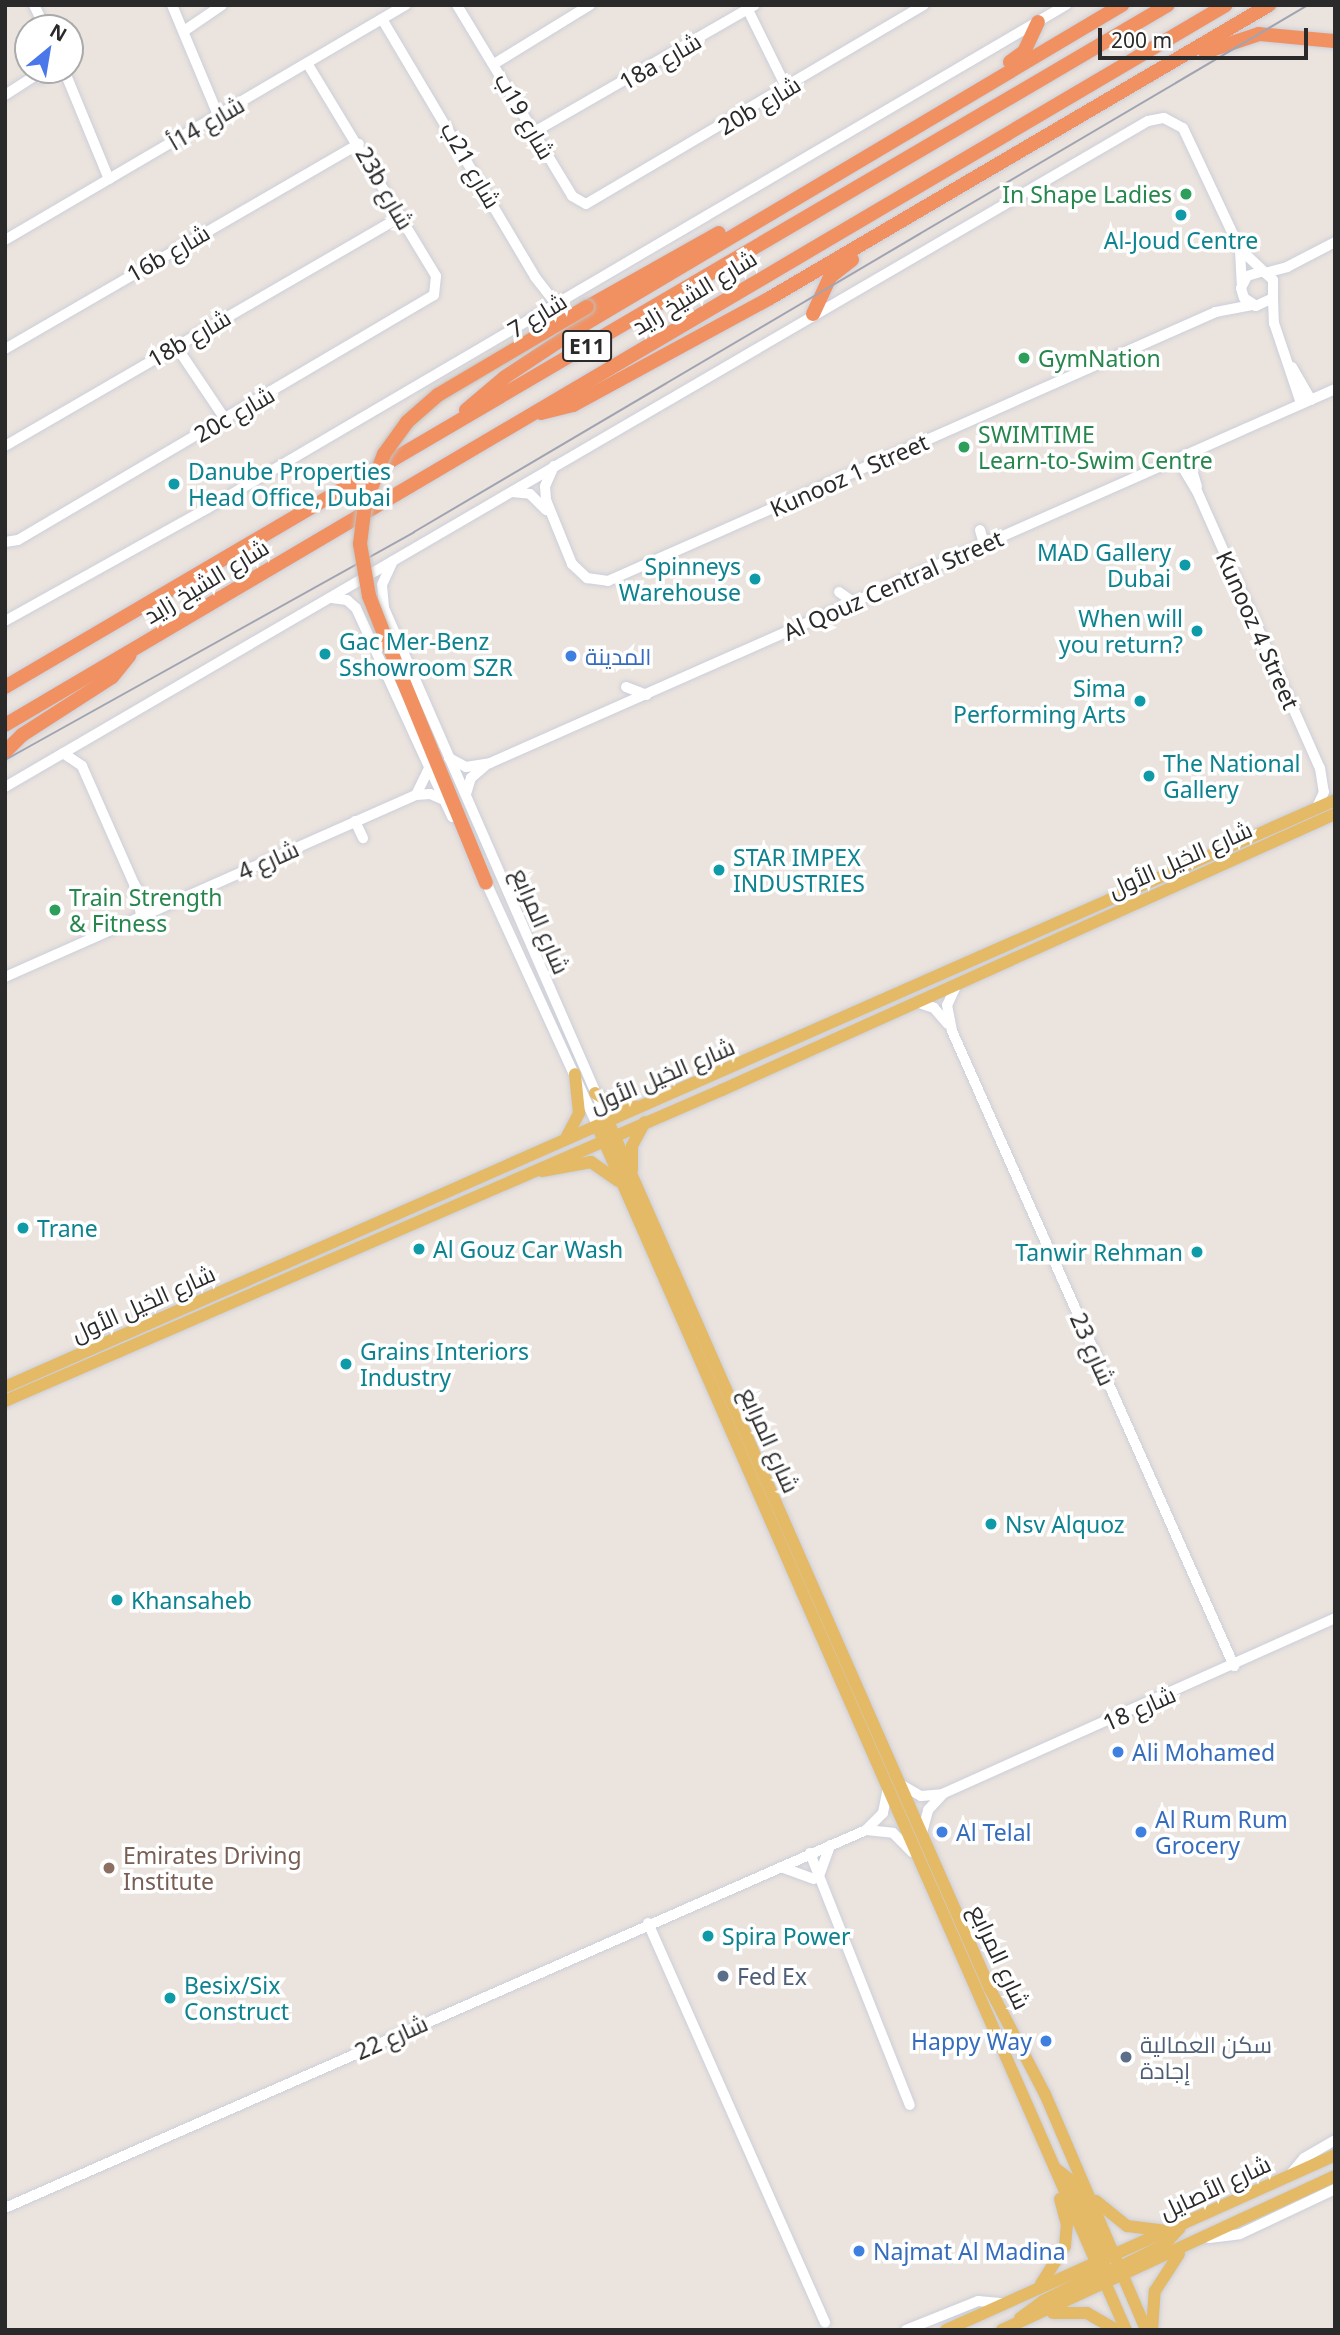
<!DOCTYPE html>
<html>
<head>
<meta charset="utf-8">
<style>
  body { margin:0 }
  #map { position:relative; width:1340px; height:2335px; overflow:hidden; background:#ebe3dd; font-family:"Noto Sans",Cairo,sans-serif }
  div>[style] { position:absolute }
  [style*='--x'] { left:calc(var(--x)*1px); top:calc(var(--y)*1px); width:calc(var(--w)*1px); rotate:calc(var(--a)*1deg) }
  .roads { filter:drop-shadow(0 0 2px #cbcfda) drop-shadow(0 0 2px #cbcfda) }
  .minor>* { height:10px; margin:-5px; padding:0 5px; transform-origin:5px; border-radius:5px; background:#fff }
  .major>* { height:12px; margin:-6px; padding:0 6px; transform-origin:6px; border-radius:6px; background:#e5ba67 }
  .highway>* { height:14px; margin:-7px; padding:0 7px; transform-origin:7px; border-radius:7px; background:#f19162 }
  .rail>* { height:2px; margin:-1px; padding:0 1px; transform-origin:1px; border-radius:1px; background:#a0a4b2 }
  .bridges { filter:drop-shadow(0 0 2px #c3c3c3) drop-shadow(0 0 2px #c3c3c3) }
  .highway-bridge>* { height:14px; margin:-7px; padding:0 7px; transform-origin:7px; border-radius:7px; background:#f19162 }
  .dots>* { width:19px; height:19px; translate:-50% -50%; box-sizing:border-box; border:4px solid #fff; border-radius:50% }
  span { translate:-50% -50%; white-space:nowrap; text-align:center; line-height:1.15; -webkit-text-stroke:7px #fff; paint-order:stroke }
  .shield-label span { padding:2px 5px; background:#fff; border:2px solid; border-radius:5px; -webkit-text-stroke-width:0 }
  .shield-label { font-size:21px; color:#2a2a2a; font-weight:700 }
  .street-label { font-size:23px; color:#2a2a2a }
  .leisure-label { font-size:23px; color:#27864d }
  .right { translate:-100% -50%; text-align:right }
  .left { translate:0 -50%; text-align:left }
  .culture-label { font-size:23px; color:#0d838f }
  .shop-label { font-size:23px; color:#366cbe }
  .education-label { font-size:23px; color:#785e54 }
  .service-label { font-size:23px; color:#4e5e75 }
  .frame { position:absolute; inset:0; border:7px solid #2a2a2a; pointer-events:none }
  .north { position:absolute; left:14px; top:14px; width:70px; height:70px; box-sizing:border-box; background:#fff; border:2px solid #aaa; border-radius:50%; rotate:30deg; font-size:19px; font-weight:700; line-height:28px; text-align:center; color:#2a2a2a }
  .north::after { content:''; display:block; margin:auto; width:24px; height:32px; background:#4a78eb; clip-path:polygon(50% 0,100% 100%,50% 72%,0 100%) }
  .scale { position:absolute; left:1098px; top:28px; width:210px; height:32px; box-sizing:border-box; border:4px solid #2a2a2a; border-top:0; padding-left:9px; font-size:21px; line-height:24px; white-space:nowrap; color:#2a2a2a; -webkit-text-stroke:5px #fff; paint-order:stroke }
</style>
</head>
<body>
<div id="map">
  <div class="roads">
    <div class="minor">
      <div style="--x:34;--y:5;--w:25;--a:64"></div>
      <div style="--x:172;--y:5;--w:119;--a:67.3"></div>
      <div style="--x:457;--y:5;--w:223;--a:58.9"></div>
      <div style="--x:572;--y:196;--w:16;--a:30"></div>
      <div style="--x:586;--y:204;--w:392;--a:-30.5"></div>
      <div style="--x:748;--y:10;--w:88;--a:63.7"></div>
      <div style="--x:382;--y:19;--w:300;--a:59.3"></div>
      <div style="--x:535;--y:277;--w:34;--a:52"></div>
      <div style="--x:184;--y:31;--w:46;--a:-34.4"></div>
      <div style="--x:494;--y:64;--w:113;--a:-31.6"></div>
      <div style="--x:64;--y:70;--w:118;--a:67.6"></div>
      <div style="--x:40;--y:78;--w:17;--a:-28"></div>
      <div style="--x:5;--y:95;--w:46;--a:-32.7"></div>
      <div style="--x:534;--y:132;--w:255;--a:-29.9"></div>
      <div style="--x:5;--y:240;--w:465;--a:-30.4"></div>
      <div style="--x:1240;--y:250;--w:33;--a:87"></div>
      <div style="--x:1265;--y:273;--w:23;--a:-15"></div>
      <div style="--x:1287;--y:267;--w:54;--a:-27.5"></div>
      <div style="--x:1273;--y:298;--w:25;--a:88"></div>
      <div style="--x:1274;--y:323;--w:84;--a:71.4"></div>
      <div style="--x:176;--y:346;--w:88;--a:56.1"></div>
      <div style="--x:5;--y:349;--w:409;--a:-30.1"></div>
      <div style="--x:1292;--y:367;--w:38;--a:60"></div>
      <div style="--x:5;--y:446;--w:459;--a:-30.1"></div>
      <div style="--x:1187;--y:454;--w:34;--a:73"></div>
      <div style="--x:1177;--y:458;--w:39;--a:59"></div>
      <div style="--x:1197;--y:491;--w:303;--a:66.1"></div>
      <div style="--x:1320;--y:768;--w:24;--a:81"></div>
      <div style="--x:1324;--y:792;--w:19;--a:115"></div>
      <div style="--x:554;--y:466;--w:22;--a:114"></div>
      <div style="--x:545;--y:486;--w:14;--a:86"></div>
      <div style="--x:546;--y:500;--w:69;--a:67.9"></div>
      <div style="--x:572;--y:564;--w:21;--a:43"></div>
      <div style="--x:587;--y:578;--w:21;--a:8"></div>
      <div style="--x:608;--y:581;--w:665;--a:-23.87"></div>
      <div style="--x:1216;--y:312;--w:37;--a:-11"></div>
      <div style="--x:512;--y:492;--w:18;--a:6"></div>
      <div style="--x:530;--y:494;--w:23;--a:45"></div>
      <div style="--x:980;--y:530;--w:15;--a:74"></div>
      <div style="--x:5;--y:542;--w:13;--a:-9"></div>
      <div style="--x:18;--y:540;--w:483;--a:-30.5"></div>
      <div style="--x:434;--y:295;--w:19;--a:-84"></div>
      <div style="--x:436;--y:276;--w:249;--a:-121.2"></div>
      <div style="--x:393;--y:561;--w:26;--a:115"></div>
      <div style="--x:382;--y:585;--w:23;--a:85"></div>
      <div style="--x:384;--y:608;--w:560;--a:66.41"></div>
      <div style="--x:839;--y:592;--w:19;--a:35"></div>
      <div style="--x:332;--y:598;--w:15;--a:8"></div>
      <div style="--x:347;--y:600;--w:12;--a:42"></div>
      <div style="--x:356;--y:608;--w:230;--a:65.3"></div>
      <div style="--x:5;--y:621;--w:232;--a:-29.1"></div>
      <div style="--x:208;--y:508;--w:995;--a:-30.38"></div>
      <div style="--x:626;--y:687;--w:22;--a:21"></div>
      <div style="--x:63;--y:753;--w:23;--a:34"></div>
      <div style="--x:82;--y:766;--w:129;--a:66.2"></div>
      <div style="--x:134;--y:884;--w:32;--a:77"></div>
      <div style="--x:449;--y:758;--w:19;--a:28"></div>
      <div style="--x:466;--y:767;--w:24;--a:-9"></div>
      <div style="--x:490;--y:763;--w:924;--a:-23.87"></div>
      <div style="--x:5;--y:787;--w:1323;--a:-30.23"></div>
      <div style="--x:1148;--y:121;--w:16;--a:-11"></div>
      <div style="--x:1164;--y:118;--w:21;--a:28"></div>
      <div style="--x:1183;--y:128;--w:134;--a:64.8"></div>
      <div style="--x:1240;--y:249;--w:45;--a:43.2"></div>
      <div style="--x:1273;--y:280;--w:18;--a:90"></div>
      <div style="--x:1273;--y:298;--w:19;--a:155"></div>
      <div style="--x:1256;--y:306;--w:14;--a:-146"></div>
      <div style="--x:1244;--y:298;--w:10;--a:-107"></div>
      <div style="--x:1241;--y:288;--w:13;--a:-63"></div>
      <div style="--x:1247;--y:276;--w:14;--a:-17"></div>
      <div style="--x:466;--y:794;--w:17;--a:-73"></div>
      <div style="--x:471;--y:778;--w:20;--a:-41"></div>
      <div style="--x:416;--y:795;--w:30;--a:-64"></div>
      <div style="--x:355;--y:821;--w:19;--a:65"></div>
      <div style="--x:485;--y:880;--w:269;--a:65.4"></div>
      <div style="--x:134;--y:884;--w:33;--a:57"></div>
      <div style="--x:5;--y:977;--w:449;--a:-23.9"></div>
      <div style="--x:416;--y:795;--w:14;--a:-4"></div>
      <div style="--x:430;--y:794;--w:15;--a:23"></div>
      <div style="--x:957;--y:984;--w:23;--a:115"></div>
      <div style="--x:947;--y:1005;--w:26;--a:79"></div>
      <div style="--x:952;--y:1031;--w:695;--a:66.05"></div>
      <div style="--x:916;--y:1002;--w:19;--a:18"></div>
      <div style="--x:934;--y:1008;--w:21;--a:49"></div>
      <div style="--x:900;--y:1784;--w:24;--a:30"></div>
      <div style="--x:921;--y:1796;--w:21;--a:-5"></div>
      <div style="--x:942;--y:1794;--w:431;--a:-24.1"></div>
      <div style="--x:866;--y:1830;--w:27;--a:6"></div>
      <div style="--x:893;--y:1833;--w:27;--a:45"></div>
      <div style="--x:922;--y:1833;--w:24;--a:-75"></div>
      <div style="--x:928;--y:1810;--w:21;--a:-47"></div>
      <div style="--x:810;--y:1853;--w:271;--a:68.4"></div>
      <div style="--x:781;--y:1867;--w:35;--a:20"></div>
      <div style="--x:819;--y:1876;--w:33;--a:-70"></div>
      <div style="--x:648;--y:1923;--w:437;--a:66.1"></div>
      <div style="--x:1289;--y:2176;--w:23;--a:-50"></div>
      <div style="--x:1304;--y:2158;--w:36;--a:-30"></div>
      <div style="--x:5;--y:2208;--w:940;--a:-23.7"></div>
      <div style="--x:866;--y:1830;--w:24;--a:-45"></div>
      <div style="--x:883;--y:1813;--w:25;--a:-79"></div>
      <div style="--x:1209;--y:2238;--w:31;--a:-7"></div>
      <div style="--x:1240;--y:2234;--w:105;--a:-25.3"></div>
      <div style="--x:906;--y:2330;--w:78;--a:-21.9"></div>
      <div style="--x:978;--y:2301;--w:25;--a:5"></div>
    </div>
    <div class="major">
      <div style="--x:595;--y:1093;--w:20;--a:33"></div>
      <div style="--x:612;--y:1104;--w:28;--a:6"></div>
      <div style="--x:611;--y:1128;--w:941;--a:66.24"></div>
      <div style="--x:990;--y:1989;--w:119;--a:62.4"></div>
      <div style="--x:1045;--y:2094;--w:257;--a:66.8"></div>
      <div style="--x:600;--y:1132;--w:1308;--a:66.3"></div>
      <div style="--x:567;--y:1136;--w:26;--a:-62"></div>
      <div style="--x:579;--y:1113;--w:39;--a:-96"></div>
      <div style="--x:632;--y:1170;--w:24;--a:-90"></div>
      <div style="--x:632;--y:1146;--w:27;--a:-62"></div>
      <div style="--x:542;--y:1171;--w:50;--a:-10.4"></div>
      <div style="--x:591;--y:1162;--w:33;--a:35"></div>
      <div style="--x:5;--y:1387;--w:1454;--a:-23.81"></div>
      <div style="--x:5;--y:1401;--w:782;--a:-23.45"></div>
      <div style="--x:722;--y:1090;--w:672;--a:-24.24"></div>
      <div style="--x:1055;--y:2168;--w:23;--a:38"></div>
      <div style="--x:1073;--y:2182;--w:77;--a:66.4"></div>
      <div style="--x:1096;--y:2201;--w:40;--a:39"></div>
      <div style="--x:1127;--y:2226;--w:38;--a:7"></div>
      <div style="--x:1114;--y:2270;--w:56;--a:-26.6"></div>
      <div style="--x:1164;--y:2245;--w:23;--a:-47"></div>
      <div style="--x:1041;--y:2284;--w:45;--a:-57.7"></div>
      <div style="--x:1065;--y:2246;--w:21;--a:-85"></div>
      <div style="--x:1067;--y:2225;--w:27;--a:-105"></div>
      <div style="--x:1053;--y:2313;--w:34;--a:0"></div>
      <div style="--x:1087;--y:2313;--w:34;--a:30"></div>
      <div style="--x:1020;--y:2318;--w:29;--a:-36"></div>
      <div style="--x:1043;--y:2301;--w:72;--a:-26.6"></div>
      <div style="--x:946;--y:2330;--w:427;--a:-24.2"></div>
      <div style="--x:1002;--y:2330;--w:367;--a:-24.8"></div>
      <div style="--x:1152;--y:2330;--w:39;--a:-86"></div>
      <div style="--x:1155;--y:2291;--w:44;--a:-57"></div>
    </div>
    <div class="highway">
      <div style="--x:1205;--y:52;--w:57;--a:-18.4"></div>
      <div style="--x:1259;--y:34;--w:76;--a:5.3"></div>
      <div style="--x:1010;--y:62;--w:17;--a:-36"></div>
      <div style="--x:1024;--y:52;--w:33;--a:-65"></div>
      <div style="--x:587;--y:307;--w:151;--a:-29.3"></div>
      <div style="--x:813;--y:314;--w:41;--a:-65.3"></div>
      <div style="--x:830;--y:277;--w:28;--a:-38"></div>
      <div style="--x:466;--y:410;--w:51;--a:-40.2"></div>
      <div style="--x:505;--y:377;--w:96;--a:-33.5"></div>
      <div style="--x:585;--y:324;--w:625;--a:-30.71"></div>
      <div style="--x:541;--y:413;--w:33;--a:-14"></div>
      <div style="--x:573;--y:405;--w:224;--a:-28.5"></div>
      <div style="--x:770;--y:298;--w:579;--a:-30.42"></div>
      <div style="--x:388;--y:644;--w:258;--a:67.7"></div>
      <div style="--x:5;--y:687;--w:1348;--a:-30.39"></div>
      <div style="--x:5;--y:725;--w:1417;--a:-30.53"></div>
      <div style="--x:5;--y:752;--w:24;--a:-45"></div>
      <div style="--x:22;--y:735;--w:107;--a:-32.8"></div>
      <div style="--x:112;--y:677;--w:28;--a:-51"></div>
    </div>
  </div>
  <div class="rail">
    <div style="--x:5;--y:760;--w:468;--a:-29.1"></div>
    <div style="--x:414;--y:532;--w:1038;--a:-30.52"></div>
  </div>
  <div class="bridges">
    <div class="highway-bridge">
      <div style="--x:388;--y:644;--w:52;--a:-111.6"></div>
      <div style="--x:369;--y:596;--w:53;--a:-99.8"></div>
      <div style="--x:360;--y:544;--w:40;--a:-82.9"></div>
      <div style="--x:365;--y:504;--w:53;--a:-69.2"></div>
      <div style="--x:384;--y:454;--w:39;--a:-54"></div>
      <div style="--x:407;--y:422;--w:41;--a:-41.1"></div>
      <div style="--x:438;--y:395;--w:173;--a:-30.6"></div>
    </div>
  </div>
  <div class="dots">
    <div style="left:1186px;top:194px;background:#2e9e5b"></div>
    <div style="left:1181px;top:215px;background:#0f9aa8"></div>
    <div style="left:1024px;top:358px;background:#2e9e5b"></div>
    <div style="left:964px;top:447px;background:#2e9e5b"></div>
    <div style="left:174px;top:484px;background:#0f9aa8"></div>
    <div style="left:1185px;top:565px;background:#0f9aa8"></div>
    <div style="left:755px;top:579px;background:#0f9aa8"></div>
    <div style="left:1197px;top:631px;background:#0f9aa8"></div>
    <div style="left:325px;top:654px;background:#0f9aa8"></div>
    <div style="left:571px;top:656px;background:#3f7fe0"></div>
    <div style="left:1140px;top:701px;background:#0f9aa8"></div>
    <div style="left:1149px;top:776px;background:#0f9aa8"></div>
    <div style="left:719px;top:870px;background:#0f9aa8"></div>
    <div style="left:55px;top:910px;background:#2e9e5b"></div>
    <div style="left:23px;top:1228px;background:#0f9aa8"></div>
    <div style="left:419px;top:1249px;background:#0f9aa8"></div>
    <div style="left:1197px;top:1252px;background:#0f9aa8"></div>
    <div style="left:346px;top:1364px;background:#0f9aa8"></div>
    <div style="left:991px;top:1524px;background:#0f9aa8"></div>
    <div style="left:117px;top:1600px;background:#0f9aa8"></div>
    <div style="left:1118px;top:1752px;background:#3f7fe0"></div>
    <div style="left:942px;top:1832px;background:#3f7fe0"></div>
    <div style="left:1141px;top:1832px;background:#3f7fe0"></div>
    <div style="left:109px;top:1868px;background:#8d6e63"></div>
    <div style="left:708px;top:1936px;background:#0f9aa8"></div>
    <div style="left:723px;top:1976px;background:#5c6f8a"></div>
    <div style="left:170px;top:1998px;background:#0f9aa8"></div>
    <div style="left:1046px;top:2041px;background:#3f7fe0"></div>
    <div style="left:1126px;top:2057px;background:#5c6f8a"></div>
    <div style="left:859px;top:2251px;background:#3f7fe0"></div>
  </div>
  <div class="shield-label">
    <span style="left:587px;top:346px">E11</span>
  </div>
  <div class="street-label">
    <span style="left:660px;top:61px;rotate:-30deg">18a شارع</span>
    <span style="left:759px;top:105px;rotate:-31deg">20b شارع</span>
    <span style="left:525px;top:116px;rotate:60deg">شارع 19ب</span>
    <span style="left:206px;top:123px;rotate:-30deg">شارع 14أ</span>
    <span style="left:471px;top:165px;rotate:60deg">شارع 21ب</span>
    <span style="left:385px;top:188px;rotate:60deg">23b شارع</span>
    <span style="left:168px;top:253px;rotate:-30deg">16b شارع</span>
    <span style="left:694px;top:292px;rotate:-31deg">شارع الشيخ زايد</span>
    <span style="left:537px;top:315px;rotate:-31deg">شارع 7</span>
    <span style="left:189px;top:338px;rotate:-30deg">18b شارع</span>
    <span style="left:234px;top:414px;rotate:-30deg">20c شارع</span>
    <span style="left:849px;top:475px;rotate:-24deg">Kunooz 1 Street</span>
    <span style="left:206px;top:581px;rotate:-31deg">شارع الشيخ زايد</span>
    <span style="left:893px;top:585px;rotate:-24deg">Al Qouz Central Street</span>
    <span style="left:1258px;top:630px;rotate:66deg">Kunooz 4 Street</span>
    <span style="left:1180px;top:859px;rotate:-24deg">شارع الخيل الأول</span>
    <span style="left:268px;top:860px;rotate:-24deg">شارع 4</span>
    <span style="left:541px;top:921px;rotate:67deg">شارع المرابع</span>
    <span style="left:662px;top:1075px;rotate:-23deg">شارع الخيل الأول</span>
    <span style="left:143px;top:1303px;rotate:-24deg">شارع الخيل الأول</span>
    <span style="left:1093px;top:1349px;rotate:66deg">شارع 23</span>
    <span style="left:770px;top:1440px;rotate:66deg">شارع المرابع</span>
    <span style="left:1139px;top:1708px;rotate:-24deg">شارع 18</span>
    <span style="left:1000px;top:1957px;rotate:65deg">شارع المرابع</span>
    <span style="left:391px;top:2037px;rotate:-24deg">شارع 22</span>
    <span style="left:1215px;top:2187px;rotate:-25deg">شارع الأصايل</span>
  </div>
  <div class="leisure-label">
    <span class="right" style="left:1172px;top:194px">In Shape Ladies</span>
    <span class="left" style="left:1038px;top:358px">GymNation</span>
    <span class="left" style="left:978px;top:447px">SWIMTIME<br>Learn-to-Swim Centre</span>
    <span class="left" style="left:69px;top:910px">Train Strength<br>&amp; Fitness</span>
  </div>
  <div class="culture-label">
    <span style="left:1181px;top:240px">Al-Joud Centre</span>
    <span class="left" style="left:188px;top:484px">Danube Properties<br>Head Office, Dubai</span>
    <span class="right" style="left:1171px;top:565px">MAD Gallery<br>Dubai</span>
    <span class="right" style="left:741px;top:579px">Spinneys<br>Warehouse</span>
    <span class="right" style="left:1183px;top:631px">When will<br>you return?</span>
    <span class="left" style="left:339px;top:654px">Gac Mer-Benz<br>Sshowroom SZR</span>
    <span class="right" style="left:1126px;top:701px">Sima<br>Performing Arts</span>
    <span class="left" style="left:1163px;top:776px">The National<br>Gallery</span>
    <span class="left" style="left:733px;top:870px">STAR IMPEX<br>INDUSTRIES</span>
    <span class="left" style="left:37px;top:1228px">Trane</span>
    <span class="left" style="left:433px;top:1249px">Al Gouz Car Wash</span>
    <span class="right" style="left:1183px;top:1252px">Tanwir Rehman</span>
    <span class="left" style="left:360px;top:1364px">Grains Interiors<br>Industry</span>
    <span class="left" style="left:1005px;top:1524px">Nsv Alquoz</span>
    <span class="left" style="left:131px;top:1600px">Khansaheb</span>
    <span class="left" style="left:722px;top:1936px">Spira Power</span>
    <span class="left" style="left:184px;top:1998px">Besix/Six<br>Construct</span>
  </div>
  <div class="shop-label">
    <span class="left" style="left:585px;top:656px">المدينة</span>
    <span class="left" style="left:1132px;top:1752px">Ali Mohamed</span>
    <span class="left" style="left:1155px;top:1832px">Al Rum Rum<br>Grocery</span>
    <span class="left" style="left:956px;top:1832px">Al Telal</span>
    <span class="right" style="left:1032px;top:2041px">Happy Way</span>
    <span class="left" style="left:873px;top:2251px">Najmat Al Madina</span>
  </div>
  <div class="education-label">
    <span class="left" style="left:123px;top:1868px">Emirates Driving<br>Institute</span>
  </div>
  <div class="service-label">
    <span class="left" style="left:737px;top:1976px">Fed Ex</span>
    <span class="left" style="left:1140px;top:2057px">سكن العمالية<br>إجادة</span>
  </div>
  <div class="frame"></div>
  <div class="north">N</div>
  <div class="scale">200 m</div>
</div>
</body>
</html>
